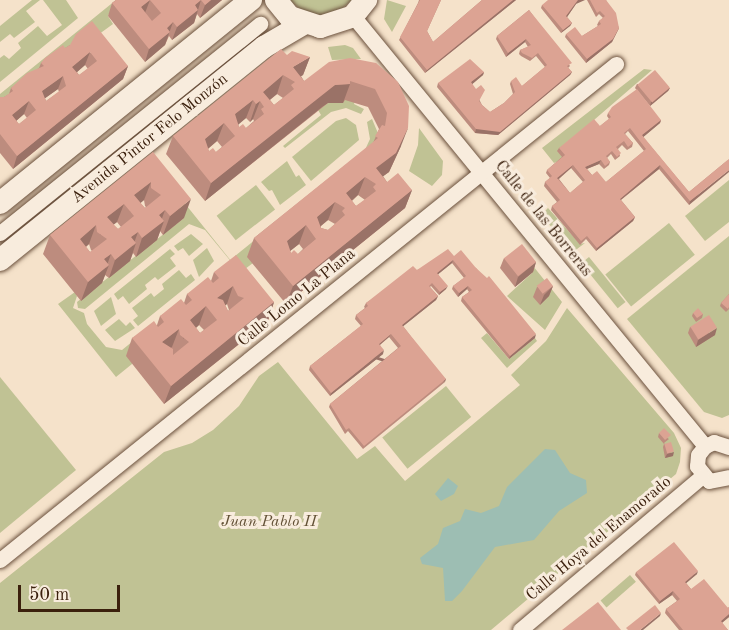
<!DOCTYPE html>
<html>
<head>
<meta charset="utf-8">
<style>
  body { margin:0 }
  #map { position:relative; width:729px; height:630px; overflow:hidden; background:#f5e2ca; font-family:"Old Standard TT",serif }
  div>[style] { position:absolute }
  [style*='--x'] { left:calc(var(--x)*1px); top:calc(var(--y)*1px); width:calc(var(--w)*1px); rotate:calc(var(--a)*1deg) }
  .green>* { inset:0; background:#c0c294; transform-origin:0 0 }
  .water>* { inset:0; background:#9dbeb3 }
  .roads { filter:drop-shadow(0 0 2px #6a503c) drop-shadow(0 0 2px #6a503c) }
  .street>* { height:15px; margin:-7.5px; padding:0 7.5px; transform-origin:7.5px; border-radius:7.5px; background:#f8ecdd }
  .secondary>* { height:22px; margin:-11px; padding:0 11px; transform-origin:11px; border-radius:11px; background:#f8ecdd }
  .wall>* { inset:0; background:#bd8c7e }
  .shaded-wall>* { inset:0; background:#9a7267; transform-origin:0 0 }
  .building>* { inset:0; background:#dca393; transform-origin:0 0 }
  span { translate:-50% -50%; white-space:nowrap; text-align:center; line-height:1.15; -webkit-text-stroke:6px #f8ecdd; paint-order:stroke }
  .street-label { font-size:16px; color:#3b200d }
  .park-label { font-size:16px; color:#635136; font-style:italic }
  .scale { position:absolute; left:18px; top:585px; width:102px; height:27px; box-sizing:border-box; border:3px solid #3b200d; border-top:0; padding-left:8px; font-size:18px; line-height:21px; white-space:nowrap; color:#3b200d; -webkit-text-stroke:4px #f8ecdd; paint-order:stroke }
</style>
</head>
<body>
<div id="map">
  <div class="green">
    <div style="clip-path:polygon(32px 0,40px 0,26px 11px,35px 22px,14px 38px,10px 34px,0 42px,0 26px)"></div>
    <div style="clip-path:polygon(43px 0,66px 0,78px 18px,0 82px,0 58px,4px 55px,9px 59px,21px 48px,18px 43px,38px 26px,47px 36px,62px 25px)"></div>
    <div style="clip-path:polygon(116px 0,108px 16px,113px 24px,0 106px,0 94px)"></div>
    <div style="clip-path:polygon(289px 0,352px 0,338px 12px,319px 15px,303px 11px)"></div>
    <div style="clip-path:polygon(387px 0,406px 6px,392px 32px,384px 19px)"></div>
    <div style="clip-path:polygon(345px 45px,353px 48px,361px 59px,332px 60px,328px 47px)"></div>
    <div style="clip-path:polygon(644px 69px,652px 70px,558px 151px,564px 159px,554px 163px,542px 148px)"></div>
    <div style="clip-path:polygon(343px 99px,355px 101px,354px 104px,364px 109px,361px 114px,346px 108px,331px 112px,285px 148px,283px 146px,321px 115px,318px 110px,328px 103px,343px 103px)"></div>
    <div style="clip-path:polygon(346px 118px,356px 125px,359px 140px,311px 181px,292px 157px,336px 121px)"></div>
    <div style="clip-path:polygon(372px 119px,380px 138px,248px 257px,253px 263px,245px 269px,235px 256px,364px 152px,370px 139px,367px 122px)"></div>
    <div style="clip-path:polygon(419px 128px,443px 161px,442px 175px,432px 186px,409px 171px,418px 145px)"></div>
    <div style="clip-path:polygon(287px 161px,296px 177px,299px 175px,306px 185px,280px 205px,272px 190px,269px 191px,261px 182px)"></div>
    <div style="clip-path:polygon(154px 165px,252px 287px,205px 230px,189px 224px,85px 309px,78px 308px,77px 302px,184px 218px)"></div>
    <div style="clip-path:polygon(729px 180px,729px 222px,705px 241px,685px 216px)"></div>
    <div style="left:256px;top:185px;width:31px;height:50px;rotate:52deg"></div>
    <div style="clip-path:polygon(548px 208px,580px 244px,585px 243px,573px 252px,541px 215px)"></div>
    <div style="left:669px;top:223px;width:41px;height:82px;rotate:51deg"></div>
    <div style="clip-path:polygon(191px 234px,203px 244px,189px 256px,183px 248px,178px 251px,174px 246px)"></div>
    <div style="clip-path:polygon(729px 236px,729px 415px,722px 418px,704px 412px,627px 319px)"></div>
    <div style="clip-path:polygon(207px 248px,214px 261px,199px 277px,193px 260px)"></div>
    <div style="clip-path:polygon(170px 249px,175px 254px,170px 258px,176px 266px,158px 280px,155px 277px,145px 285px,147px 289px,129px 304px,123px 296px,118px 300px,114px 294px)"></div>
    <div style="clip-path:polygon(521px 251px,562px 302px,545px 330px,507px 296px,532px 273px)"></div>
    <div style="left:589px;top:257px;width:58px;height:10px;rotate:51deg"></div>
    <div style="clip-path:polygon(179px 270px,186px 278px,191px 274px,195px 280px,138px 326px,133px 320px,138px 316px,132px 308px,151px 293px,154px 297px,164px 289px,162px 284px)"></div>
    <div style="clip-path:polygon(75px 292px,77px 296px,73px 308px,84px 313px,87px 324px,106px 347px,122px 350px,144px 332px,132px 364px,116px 377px,58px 304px)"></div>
    <div style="clip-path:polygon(111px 297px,116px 314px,101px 326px,94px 311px)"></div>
    <div style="clip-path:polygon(567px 308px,674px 433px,681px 448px,680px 462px,676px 474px,491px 630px,0 630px,0 583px,164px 452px,192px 443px,213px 430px,239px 406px,259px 376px,278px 362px,357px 459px,375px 446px,405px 481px,520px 385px,511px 375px,546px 341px)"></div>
    <div style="clip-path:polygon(119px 319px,126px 326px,130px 322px,135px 328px,115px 341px,105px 330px)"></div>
    <div style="clip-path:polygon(487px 333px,509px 359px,535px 338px,537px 341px,507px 368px,481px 338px)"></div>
    <div style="clip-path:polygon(0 377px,76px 470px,0 533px)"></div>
    <div style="left:446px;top:386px;width:40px;height:82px;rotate:51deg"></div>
    <div style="left:630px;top:575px;width:9px;height:39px;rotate:49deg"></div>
  </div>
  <div class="water">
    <div style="clip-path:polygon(545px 449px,555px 450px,570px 473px,586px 480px,587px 493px,559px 511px,534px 540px,495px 547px,462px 591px,452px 601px,445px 601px,443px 568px,422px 564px,420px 558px,438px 544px,443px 528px,460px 521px,465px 509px,481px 513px,499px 506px,507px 487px)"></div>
    <div style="clip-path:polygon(448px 478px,458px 486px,454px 494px,441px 501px,435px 494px)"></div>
  </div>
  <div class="roads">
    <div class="street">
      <div style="--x:353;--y:16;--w:556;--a:50.7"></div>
      <div style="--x:0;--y:233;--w:334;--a:-38.8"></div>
      <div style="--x:729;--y:447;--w:16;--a:-162"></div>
      <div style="--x:714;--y:442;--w:10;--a:156"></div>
      <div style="--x:705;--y:446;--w:11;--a:128"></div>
      <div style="--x:698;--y:455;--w:11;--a:95"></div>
      <div style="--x:697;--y:466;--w:19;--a:51"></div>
      <div style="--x:709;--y:481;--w:20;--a:-11"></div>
      <div style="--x:0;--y:560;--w:791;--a:-38.84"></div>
      <div style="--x:520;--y:630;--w:238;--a:-40.2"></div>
    </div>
    <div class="secondary">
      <div style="--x:276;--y:0;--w:22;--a:51"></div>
      <div style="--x:290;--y:17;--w:32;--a:18"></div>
      <div style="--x:320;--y:27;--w:35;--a:-18"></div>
      <div style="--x:353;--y:16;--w:21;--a:-51"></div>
      <div style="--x:0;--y:203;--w:323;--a:-39"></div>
      <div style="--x:0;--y:260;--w:339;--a:-38.9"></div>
      <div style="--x:264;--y:47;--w:45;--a:-30.5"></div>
    </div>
  </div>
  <div class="wall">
    <div style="clip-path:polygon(116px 0,222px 0,200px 18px,197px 14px,194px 23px,172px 40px,169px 36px,165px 45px,145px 62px,108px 16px,112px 3px)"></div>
    <div style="clip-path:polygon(419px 0,441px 0,427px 31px,433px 42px,482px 0,516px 0,425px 73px,399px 40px,418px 3px)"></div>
    <div style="clip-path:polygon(587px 0,606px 0,619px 28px,612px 42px,586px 63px,565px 37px,566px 34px,582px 36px,598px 26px,597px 25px,599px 21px,603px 18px,599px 14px,596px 17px)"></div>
    <div style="clip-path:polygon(576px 4px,567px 17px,572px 23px,570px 26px,561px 33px,541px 8px,542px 5px)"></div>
    <div style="clip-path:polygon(529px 10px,570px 66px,568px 68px,572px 72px,570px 75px,498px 135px,475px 133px,437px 87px,438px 83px,484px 72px,483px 75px,472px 84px,480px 101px,482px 105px,490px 112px,504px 103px,513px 94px,510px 84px,511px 81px,522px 86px,545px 67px,536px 56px,530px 61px,521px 56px,519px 54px,520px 50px,528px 47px,525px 42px,506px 57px,496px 39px,497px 36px)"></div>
    <div style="clip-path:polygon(evenodd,70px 45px,128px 66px,123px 79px,13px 169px,0 153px,0 97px,4px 97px,9px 94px,11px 88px,39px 68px,41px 63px,70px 45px,85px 65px,88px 69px,79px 75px,77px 72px,85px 65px,70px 45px,58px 89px,59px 92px,46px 101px,45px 98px,58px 89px,70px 45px,24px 114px,27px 118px,19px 124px,16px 121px,24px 114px)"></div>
    <div style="clip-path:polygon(evenodd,310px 57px,303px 75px,301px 76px,304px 81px,376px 63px,401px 146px,389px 172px,383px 176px,387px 182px,412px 190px,405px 208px,286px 304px,247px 257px,254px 238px,373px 143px,379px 129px,368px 107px,345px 100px,343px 103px,328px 103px,205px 201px,166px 154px,173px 136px,310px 57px,277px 94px,283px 98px,274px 105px,270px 100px,277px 94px,310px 57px,246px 118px,250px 122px,253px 119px,254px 121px,246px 128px,239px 127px,238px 124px,246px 118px,310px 57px,217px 141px,222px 147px,216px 152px,209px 151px,208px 149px,217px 141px,310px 57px,358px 195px,365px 200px,356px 206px,352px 201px,358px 195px,310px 57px,328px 220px,335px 224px,328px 230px,321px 228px,321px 226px,328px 220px,310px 57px,299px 244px,303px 249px,298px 254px,291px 253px,290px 251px,299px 244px)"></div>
    <div style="clip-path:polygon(637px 84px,670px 88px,668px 91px,650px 106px,635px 88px)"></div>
    <div style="clip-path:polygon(evenodd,608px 113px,661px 120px,660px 123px,643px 137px,689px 192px,729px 159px,689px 205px,659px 169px,621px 200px,635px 217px,633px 221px,596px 251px,586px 239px,580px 245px,551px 210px,552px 206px,557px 202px,544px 186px,545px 182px,550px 178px,546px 173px,547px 170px,562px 157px,557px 151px,559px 148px,600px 126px,609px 119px,607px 116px,608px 113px,628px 131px,644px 151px,606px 182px,592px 175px,587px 169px,599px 164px,604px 169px,609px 165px,610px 162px,607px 158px,611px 154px,615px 160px,620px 156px,618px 149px,622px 145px,627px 150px,632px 147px,633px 143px,625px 134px,628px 131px,608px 113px,571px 168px,583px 182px,570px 193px,559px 179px,571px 168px)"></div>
    <div style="clip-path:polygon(evenodd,153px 152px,184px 218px,163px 235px,160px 231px,157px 240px,136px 257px,133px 253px,130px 261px,109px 278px,105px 275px,102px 283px,81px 301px,43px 254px,50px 235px,153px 152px,144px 200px,145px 206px,146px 207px,145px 208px,140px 203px,144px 200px,153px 152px,117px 222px,121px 227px,118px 229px,113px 225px,117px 222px,153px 152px,89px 244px,91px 250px,92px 251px,90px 252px,86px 247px,89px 244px)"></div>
    <div style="clip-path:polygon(454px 256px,476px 268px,535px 338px,509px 359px,461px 301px,462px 297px,469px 292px,467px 289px,458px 297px,452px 289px,453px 286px,464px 278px,452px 263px,438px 274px,446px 289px,439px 295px,431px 286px,430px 287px,438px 296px,436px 300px,403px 326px,445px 382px,363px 449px,348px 431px,345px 434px,329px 407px,330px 404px,398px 348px,389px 337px,380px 345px,383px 354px,330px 396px,309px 370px,310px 366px,361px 326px,355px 319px,356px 315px,365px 308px,364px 307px,366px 303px,417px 270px)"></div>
    <div style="clip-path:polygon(504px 258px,536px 262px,533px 272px,515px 287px,500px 268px)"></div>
    <div style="clip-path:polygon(evenodd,214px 272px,274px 302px,268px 321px,164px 404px,126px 356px,132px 338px,157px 325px,160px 316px,184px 303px,187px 294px,211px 281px,214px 272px,227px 304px,229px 310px,228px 311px,225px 305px,227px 304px,214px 272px,199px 325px,204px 330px,200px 333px,196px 328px,199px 325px)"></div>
    <div style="clip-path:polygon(553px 286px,549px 296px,540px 305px,533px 297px,537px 287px)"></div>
    <div style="clip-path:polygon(729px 294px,729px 309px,726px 312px,720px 306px,721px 303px)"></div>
    <div style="clip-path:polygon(693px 313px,703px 314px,702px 318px,696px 322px,692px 316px)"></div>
    <div style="clip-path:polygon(690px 327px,715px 335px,696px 347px,688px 333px)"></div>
    <div style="clip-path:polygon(659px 433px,669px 439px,664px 443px,673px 456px,665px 458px,663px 447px,664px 444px,658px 437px)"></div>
    <div style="clip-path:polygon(636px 572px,697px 574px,686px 583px,691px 589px,728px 608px,729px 607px,729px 617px,722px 623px,728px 630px,679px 630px,665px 613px,666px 609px,677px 601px,672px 595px,659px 604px,635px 575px)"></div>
  </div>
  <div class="shaded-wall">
    <div style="clip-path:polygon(150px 0,145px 13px,141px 7px)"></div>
    <div style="clip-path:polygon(201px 0,194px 23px,172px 40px,177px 27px,195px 5px)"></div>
    <div style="clip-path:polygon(211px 0,222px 0,200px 18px,205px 5px)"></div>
    <div style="clip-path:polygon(513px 0,516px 0,425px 73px,427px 70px)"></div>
    <div style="clip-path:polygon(577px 0,585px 0,576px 4px,565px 20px,566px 16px)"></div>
    <div style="clip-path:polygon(173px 22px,165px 45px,145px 62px,149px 49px,167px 28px)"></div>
    <div style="clip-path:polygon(572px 23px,570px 26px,561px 33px,563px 30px)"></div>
    <div style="clip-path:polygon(619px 28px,612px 42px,586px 63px,587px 59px)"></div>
    <div style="clip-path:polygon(526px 39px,525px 42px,506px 57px,508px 53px)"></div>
    <div style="clip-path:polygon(90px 52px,85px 65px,68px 80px,72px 67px)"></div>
    <div style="clip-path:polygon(310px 57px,303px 75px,293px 81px,293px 67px)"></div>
    <div style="clip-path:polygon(128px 66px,123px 79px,13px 169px,17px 156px)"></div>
    <div style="clip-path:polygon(484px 72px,483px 75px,470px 86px,471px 82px)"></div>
    <div style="clip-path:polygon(572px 72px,570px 75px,498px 135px,475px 133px,476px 129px)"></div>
    <div style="clip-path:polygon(283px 75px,277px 94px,263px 105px,263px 92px)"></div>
    <div style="clip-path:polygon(63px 76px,58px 89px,37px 104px,42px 91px)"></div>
    <div style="clip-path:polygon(350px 84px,343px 103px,328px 103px,322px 107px,205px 201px,211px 183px,329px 88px,335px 85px)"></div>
    <div style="clip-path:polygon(670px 88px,668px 91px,650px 106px,651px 102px)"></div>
    <div style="clip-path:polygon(253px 100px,246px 118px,231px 131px,235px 114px)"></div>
    <div style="clip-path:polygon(29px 101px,24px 114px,7px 129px,12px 115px)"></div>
    <div style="clip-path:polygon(260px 101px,253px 119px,250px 122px,256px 104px)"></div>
    <div style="clip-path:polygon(661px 120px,660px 123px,641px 139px,642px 135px)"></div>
    <div style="clip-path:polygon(224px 123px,217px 141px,198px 157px,205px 139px)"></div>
    <div style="clip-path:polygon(408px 128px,401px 146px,389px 172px,374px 183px,376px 168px)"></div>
    <div style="clip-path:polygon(601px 160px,599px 164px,584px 170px,585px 167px)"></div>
    <div style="clip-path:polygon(573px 165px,571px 168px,556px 181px,557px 178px)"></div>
    <div style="clip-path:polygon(660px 165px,659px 169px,618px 202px,620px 199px)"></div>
    <div style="clip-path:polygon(729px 170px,729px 172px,689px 205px,690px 201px)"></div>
    <div style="clip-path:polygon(365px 177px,358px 195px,344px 207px,346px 193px)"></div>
    <div style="clip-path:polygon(151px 182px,144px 200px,130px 212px,134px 195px)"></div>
    <div style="clip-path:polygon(412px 190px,405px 208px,286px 304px,293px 286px)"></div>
    <div style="clip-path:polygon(191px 199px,184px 218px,163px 235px,170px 216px)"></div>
    <div style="clip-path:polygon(335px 202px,328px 220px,312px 233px,317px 217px)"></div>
    <div style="clip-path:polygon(124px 204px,117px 222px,100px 235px,107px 217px)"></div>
    <div style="clip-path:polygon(165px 210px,160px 224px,164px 221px,157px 240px,136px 257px,142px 238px,159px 215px)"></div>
    <div style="clip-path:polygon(635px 217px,633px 221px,596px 251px,597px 248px)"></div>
    <div style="clip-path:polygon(96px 225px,89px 244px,73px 257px,80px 239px)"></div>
    <div style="clip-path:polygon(306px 225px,299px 244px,280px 259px,287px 241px)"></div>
    <div style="clip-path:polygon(138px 232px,133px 246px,136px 243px,130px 261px,109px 278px,115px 260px,131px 237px)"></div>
    <div style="clip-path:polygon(111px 254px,106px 268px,109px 265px,102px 283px,81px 301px,88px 282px,104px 259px)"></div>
    <div style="clip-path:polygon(453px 260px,452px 263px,436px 276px,437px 273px)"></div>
    <div style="clip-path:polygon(536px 262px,533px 272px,515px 287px,518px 277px)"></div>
    <div style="clip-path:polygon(233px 286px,227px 304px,213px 315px,217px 298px)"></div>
    <div style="clip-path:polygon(448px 286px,446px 289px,439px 295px,440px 292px)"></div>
    <div style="clip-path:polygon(468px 286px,467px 289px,458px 297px,459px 293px)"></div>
    <div style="clip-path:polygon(553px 286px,549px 296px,540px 305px,544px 295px)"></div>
    <div style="clip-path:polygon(438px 296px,436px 300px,401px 328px,402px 325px)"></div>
    <div style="clip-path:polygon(274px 302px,268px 321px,164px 404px,171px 386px)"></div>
    <div style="clip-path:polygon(206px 306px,199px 325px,183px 339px,190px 320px)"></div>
    <div style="clip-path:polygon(717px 328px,715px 335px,696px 347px,698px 340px)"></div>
    <div style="clip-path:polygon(179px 329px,172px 347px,156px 360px,162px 342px)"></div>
    <div style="clip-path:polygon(391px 334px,389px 337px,377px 347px,379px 344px)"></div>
    <div style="clip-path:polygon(536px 334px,535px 338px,509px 359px,510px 356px)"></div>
    <div style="clip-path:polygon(384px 350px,383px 354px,330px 396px,331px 393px)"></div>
    <div style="left:446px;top:379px;width:3px;height:106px;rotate:108deg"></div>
    <div style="clip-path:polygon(674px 452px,673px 456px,665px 458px,667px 454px)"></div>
    <div style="clip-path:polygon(698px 571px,697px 574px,684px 585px,685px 582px)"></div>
    <div style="clip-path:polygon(673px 591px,672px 595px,659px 604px,660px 601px)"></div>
    <div style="clip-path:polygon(661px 613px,660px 616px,643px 630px,640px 630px)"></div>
    <div style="clip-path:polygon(729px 614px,729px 617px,719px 625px,721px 621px)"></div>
  </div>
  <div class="building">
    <div style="clip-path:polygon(evenodd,116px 0,211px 0,205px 5px,201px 0,195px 5px,198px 10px,177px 27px,173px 22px,167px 28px,170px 32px,149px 49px,112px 3px,116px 0,150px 0,161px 13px,152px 21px,141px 7px,150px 0)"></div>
    <div style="clip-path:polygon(420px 0,441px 0,427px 31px,433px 42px,482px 0,513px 0,427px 70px,400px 37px)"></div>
    <div style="clip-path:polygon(548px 0,578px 0,566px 16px,572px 23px,563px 30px,542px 5px)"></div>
    <div style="clip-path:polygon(590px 0,606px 0,616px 13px,619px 28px,613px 39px,587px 59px,566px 34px,575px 27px,582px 36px,601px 24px,599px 21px,605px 16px,600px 11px,597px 13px)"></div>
    <div style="clip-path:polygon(529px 10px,572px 63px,567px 66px,572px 72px,500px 132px,476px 129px,438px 83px,470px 59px,484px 72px,471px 82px,476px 89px,481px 85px,485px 90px,479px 101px,482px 105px,490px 112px,504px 103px,515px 92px,511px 81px,516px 77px,522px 86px,547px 65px,538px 53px,532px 58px,522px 53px,520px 50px,531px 45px,526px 39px,508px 53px,497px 36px)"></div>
    <div style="clip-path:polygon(evenodd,92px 21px,128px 66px,17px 156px,0 134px,0 97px,4px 97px,13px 91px,11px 88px,27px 73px,44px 66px,41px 63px,45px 58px,63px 45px,65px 48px,70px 45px,76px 34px,92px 21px,90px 52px,97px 61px,79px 75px,72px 67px,90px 52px,92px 21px,63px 76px,66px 86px,46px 101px,42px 91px,63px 76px,92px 21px,29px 101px,36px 110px,19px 124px,12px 115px,29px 101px)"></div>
    <div style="clip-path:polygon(evenodd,281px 49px,287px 55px,292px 51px,310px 57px,293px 67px,304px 81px,329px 62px,350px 58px,376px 63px,398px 82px,409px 106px,408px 128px,396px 153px,376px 168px,387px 182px,398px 173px,412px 190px,293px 286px,254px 238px,378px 138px,375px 136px,382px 125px,385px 126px,387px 113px,375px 89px,350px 81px,350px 84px,335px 85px,211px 183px,173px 136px,281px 49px,283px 75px,295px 82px,291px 85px,294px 89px,274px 105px,263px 92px,283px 75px,281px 49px,253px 100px,256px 104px,260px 101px,264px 107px,261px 109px,264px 114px,246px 128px,243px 124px,239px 127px,235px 114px,253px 100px,281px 49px,224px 123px,235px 136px,216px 152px,213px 148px,209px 151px,205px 139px,224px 123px,281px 49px,365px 177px,376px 184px,373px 187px,376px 191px,356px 206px,346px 193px,365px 177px,281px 49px,335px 202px,345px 208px,342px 211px,345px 215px,328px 230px,321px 228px,317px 217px,335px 202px,281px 49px,306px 225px,316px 239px,298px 254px,294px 250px,291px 253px,287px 241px,306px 225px)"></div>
    <div style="left:655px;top:70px;width:23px;height:23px;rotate:50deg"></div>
    <div style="clip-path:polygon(evenodd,637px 89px,661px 120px,642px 135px,689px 192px,729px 159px,729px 170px,690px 201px,660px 165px,620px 199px,635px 217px,597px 248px,587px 236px,581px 241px,552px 206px,560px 200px,545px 182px,552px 176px,547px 170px,565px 155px,559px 148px,594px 119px,600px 126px,611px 117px,608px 113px,612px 107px,637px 89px,630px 128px,646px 149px,606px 182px,597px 171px,592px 175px,585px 167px,601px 160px,605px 166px,610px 162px,606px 156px,612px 151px,617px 157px,621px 153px,616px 147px,624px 141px,628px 147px,633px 143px,624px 133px,630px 128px,637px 89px,573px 165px,585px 180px,570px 193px,557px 178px,573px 165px)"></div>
    <div style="clip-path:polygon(evenodd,153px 152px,191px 199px,170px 216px,165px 210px,159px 215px,164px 221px,142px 238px,138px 232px,131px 237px,136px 243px,115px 260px,111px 254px,104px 259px,109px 265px,88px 282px,50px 235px,153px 152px,151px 182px,151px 188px,161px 195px,145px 208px,134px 195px,151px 182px,153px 152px,124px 204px,134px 216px,118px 229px,107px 217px,124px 204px,153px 152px,96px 225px,97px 232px,107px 239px,90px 252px,80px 239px,96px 225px)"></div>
    <div style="left:522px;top:244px;width:23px;height:23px;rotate:52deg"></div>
    <div style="clip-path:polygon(448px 249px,454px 256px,461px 250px,476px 268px,487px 278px,489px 276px,536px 334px,510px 356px,462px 297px,472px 290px,468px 286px,459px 293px,453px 286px,466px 276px,453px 260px,437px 273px,448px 286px,440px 292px,432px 283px,429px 286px,438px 296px,402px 325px,446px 379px,364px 446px,349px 428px,346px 430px,330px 404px,401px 346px,391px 334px,379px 344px,384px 350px,331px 393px,310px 366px,363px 324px,356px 315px,368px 306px,366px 303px,413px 266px,417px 270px)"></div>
    <div style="clip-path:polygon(evenodd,236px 255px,274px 302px,171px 386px,132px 338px,154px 321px,158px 327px,164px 322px,160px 316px,181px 299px,186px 305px,192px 300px,187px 294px,208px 277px,213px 283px,219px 278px,214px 272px,236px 255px,233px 286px,238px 296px,244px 298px,228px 311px,223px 300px,217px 298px,233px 286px,236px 255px,206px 306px,217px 320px,200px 333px,190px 320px,206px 306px,236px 255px,179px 329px,180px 335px,189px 342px,173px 355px,173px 349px,162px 342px,179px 329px)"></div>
    <div style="left:547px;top:278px;width:10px;height:13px;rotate:53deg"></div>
    <div style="clip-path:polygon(729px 294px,729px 307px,728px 309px,721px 303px)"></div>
    <div style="clip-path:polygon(698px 308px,703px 314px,697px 318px,693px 313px)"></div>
    <div style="left:709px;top:315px;width:15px;height:22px;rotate:58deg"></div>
    <div style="clip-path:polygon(664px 428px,671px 435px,665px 440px,659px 433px)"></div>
    <div style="left:671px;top:442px;width:10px;height:7px;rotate:73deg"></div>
    <div style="clip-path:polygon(674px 542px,698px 571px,685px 582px,691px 589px,704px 579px,728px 608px,729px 607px,729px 614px,721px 621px,728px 630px,683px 630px,666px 609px,680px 599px,673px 591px,660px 601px,636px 572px)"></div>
    <div style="clip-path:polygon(598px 602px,621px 630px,562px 630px)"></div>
    <div style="clip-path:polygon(655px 605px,661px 613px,640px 630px,628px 630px,626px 628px)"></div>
  </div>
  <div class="street-label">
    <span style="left:150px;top:139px;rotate:-39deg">Avenida Pintor Felo Monzón</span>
    <span style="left:543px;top:219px;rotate:51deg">Calle de las Borreras</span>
    <span style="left:297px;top:298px;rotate:-39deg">Calle Lomo La Plana</span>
    <span style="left:599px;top:539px;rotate:-40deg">Calle Hoya del Enamorado</span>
  </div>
  <div class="park-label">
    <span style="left:269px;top:522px">Juan Pablo II</span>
  </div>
  <div class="scale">50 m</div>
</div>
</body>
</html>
